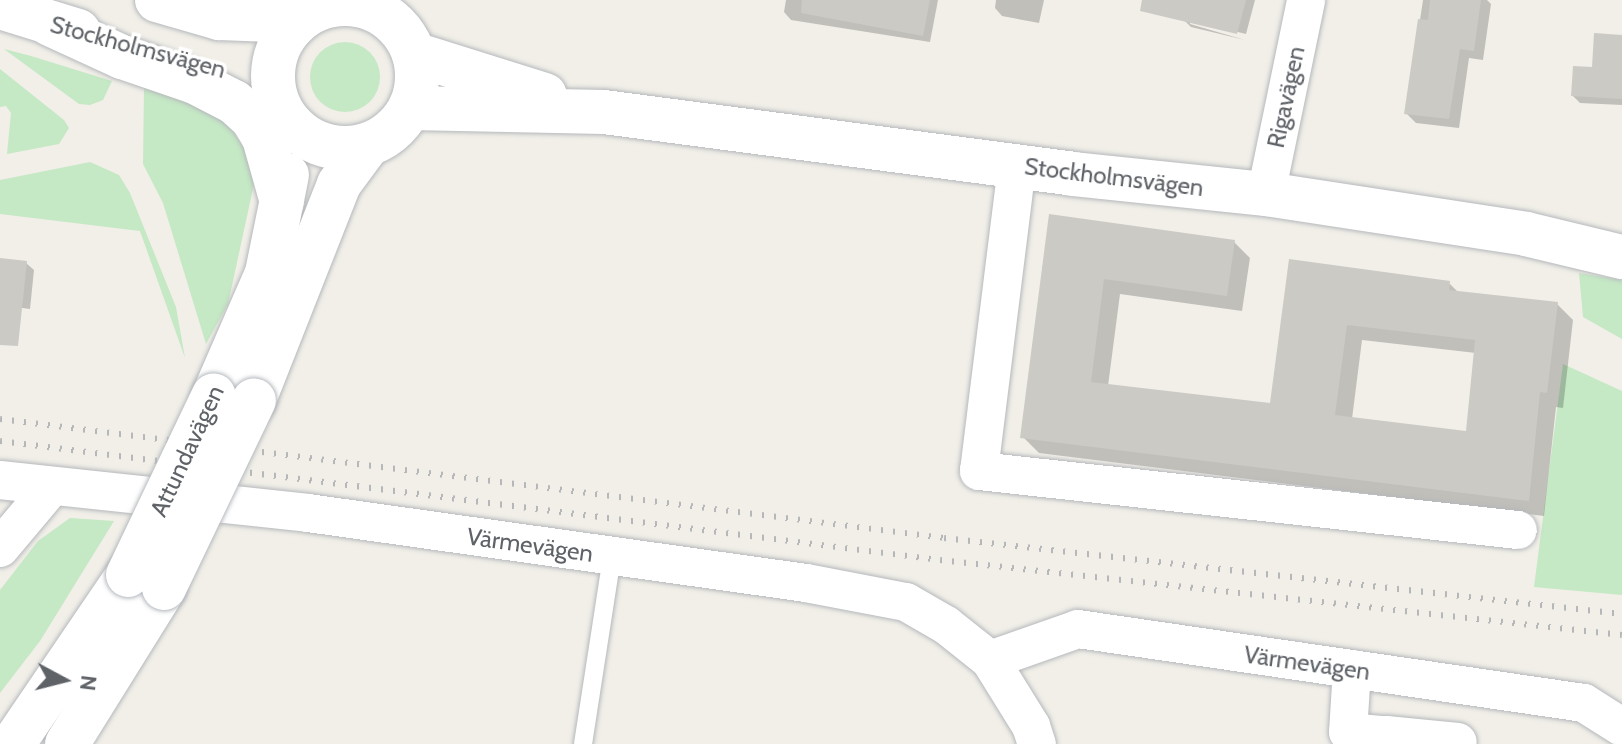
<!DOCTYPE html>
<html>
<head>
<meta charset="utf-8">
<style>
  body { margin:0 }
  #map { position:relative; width:1622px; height:744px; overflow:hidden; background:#f1efe8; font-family:Cabin,sans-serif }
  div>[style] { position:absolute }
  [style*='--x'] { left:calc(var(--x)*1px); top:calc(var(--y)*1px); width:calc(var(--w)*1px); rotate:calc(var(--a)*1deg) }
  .green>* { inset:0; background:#c5e8c5 }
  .round { border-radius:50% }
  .shadow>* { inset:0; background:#0003 }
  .building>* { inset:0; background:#cccac5 }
  .roads { filter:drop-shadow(0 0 2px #b5b8bc) drop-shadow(0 0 2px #b5b8bc) }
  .lane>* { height:18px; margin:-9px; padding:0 9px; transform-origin:9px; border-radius:9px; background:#fff }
  .street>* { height:38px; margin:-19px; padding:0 19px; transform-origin:19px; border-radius:19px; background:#fff }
  .secondary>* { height:44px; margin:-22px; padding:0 22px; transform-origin:22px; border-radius:22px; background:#fff }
  .secondary>.ring { margin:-22px; padding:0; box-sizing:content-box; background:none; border:44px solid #fff; border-radius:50% }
  .rail>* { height:6px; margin-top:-3px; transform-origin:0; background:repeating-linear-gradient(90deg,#b6b7b8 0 2px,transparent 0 12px) }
  .bridges { filter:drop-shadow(0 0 2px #b6babf) drop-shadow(0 0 2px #b6babf) }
  .secondary-bridge>* { height:44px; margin:-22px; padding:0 22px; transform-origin:22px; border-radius:22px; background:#fff }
  span { translate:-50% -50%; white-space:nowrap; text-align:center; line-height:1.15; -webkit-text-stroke:7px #fff; paint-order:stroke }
  .street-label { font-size:24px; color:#5f6368 }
  .north { position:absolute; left:24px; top:640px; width:80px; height:80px; -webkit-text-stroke:6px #fff; paint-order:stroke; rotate:97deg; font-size:22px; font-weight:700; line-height:32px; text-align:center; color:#5f6368 }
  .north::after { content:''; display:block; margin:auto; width:28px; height:36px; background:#5f6368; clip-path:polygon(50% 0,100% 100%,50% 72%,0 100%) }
</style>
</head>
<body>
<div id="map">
  <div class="green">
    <div class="round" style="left:310px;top:42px;width:70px;height:70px"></div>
    <div style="clip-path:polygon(4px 49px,31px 56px,112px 81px,103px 100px,90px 105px,79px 104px)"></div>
    <div style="clip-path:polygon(0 69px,64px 120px,69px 128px,59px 144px,7px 154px,11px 113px,6px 106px,0 107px)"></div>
    <div style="clip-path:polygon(144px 88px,195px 104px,227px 122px,245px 150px,254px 184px,228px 304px,206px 344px,163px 203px,143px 164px)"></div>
    <div style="clip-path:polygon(90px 162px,119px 175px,130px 193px,176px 307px,185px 358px,140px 231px,0 214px,0 180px)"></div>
    <div style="clip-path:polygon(1579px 273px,1622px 280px,1622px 339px,1583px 317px)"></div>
    <div style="clip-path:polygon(1563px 364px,1622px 391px,1622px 595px,1534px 587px)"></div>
    <div style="clip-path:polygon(70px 518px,114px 521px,40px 641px,0 693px,0 590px,38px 541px)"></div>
  </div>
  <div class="shadow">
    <div style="clip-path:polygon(786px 0,938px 0,930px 42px,791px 20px,784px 12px)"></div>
    <div style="clip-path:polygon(996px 0,1044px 0,1039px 23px,1002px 16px,995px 8px)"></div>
    <div style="clip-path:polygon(1189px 0,1255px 0,1246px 34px,1190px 20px,1190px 24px,1245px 40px,1191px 27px,1184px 20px)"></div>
    <div style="clip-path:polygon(1423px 0,1487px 0,1491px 4px,1483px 60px,1469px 58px,1459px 128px,1416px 123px,1406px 113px)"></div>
    <div style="clip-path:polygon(1622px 37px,1622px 105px,1580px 103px,1573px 96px)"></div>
    <div style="clip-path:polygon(evenodd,1050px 216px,1234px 242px,1250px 258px,1242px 311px,1120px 294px,1108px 386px,1272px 405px,1290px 262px,1449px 283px,1459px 293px,1557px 304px,1573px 320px,1563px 408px,1556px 407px,1544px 516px,1039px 453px,1023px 437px,1050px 216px,1362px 340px,1476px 353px,1467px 433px,1352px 419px,1362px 340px)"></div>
    <div style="clip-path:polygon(0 260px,26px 263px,34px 270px,30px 309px,0 305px)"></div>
  </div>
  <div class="building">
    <div style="clip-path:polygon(802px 0,930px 0,923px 36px,801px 13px)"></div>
    <div style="clip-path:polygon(1142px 0,1246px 0,1237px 34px,1140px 11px)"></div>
    <div style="clip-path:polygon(1430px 0,1481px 0,1474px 51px,1460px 49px,1449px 119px,1404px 114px,1418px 19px,1428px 20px)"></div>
    <div style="clip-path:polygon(1594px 33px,1622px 35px,1622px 99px,1571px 96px,1573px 66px,1592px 67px)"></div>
    <div style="clip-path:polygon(evenodd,1049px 214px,1235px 240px,1227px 296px,1104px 279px,1091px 382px,1270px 403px,1289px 259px,1450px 281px,1449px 290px,1558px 302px,1547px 393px,1540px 392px,1529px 501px,1020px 438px,1049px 214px,1347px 325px,1475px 340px,1466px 431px,1335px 415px,1347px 325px)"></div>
    <div style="clip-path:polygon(0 258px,27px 261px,18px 346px,0 345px)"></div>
  </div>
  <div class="roads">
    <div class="lane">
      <div style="--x:583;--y:744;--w:189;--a:-81.2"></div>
    </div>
    <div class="street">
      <div style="--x:361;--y:6;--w:6;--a:-81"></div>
      <div style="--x:1017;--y:166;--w:307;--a:97.1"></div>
      <div style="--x:979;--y:471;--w:542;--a:6.25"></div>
      <div style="--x:1266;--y:194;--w:198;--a:-78.3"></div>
      <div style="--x:0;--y:480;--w:310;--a:6.1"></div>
      <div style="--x:308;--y:513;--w:503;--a:8"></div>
      <div style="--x:806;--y:583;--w:102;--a:10.8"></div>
      <div style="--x:906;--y:602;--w:46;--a:29.9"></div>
      <div style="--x:946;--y:625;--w:56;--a:38.5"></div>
      <div style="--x:990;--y:660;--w:78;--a:58.2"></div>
      <div style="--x:1031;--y:726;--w:19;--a:72"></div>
      <div style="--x:0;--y:548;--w:81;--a:-50"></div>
      <div style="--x:990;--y:660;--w:93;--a:-19.4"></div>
      <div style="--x:1078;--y:629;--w:511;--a:8.32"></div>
      <div style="--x:1584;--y:703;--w:45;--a:32.3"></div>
      <div style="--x:1352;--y:669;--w:63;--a:93.6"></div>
      <div style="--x:1348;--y:732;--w:38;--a:5"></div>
      <div style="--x:1386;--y:735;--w:10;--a:61"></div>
      <div style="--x:1386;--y:735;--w:72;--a:5.6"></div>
    </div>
    <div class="secondary">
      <div style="--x:157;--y:0;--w:65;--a:16.2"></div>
      <div style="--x:219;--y:18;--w:79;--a:2.2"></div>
      <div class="ring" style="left:273px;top:4px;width:100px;height:100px"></div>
      <div style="--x:0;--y:7;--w:82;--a:17.1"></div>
      <div style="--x:50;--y:24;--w:79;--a:24.6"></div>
      <div style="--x:122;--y:57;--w:77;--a:18.9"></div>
      <div style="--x:195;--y:82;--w:44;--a:27.1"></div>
      <div style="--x:234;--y:102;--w:24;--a:42"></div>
      <div style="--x:252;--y:118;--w:23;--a:59"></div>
      <div style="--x:264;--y:138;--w:66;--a:74.3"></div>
      <div style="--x:414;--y:54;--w:137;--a:17.4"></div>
      <div style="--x:410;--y:108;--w:194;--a:1.2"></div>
      <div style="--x:604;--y:112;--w:472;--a:7.5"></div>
      <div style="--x:1072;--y:174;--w:195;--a:5.9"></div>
      <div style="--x:1266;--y:194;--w:263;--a:8.7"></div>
      <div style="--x:1526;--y:234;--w:99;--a:13.5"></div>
      <div style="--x:214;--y:395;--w:133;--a:-66.5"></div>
      <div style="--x:267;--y:273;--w:100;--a:-78.5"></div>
      <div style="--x:254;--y:400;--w:232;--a:-68.5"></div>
      <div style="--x:339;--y:184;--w:47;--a:-53.6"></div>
      <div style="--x:13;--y:744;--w:204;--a:-55.8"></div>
      <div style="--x:67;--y:744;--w:184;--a:-58.1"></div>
    </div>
  </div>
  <div class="rail">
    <div style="--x:0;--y:419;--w:951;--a:7.18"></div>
    <div style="--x:944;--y:538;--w:682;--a:6.4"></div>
    <div style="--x:0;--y:441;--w:948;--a:7.22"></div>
    <div style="--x:940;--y:560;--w:686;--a:6.28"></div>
  </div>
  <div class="bridges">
    <div class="secondary-bridge">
      <div style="--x:128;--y:575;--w:199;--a:-64.5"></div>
      <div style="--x:164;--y:588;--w:208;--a:-64.4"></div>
    </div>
  </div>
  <div class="street-label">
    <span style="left:138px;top:47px;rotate:15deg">Stockholmsvägen</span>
    <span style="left:1286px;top:97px;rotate:-78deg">Rigavägen</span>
    <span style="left:1114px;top:177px;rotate:7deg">Stockholmsvägen</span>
    <span style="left:187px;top:451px;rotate:-65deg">Attundavägen</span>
    <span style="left:530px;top:545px;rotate:8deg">Värmevägen</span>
    <span style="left:1307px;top:663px;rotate:8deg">Värmevägen</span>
  </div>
  <div class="north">N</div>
</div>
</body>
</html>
